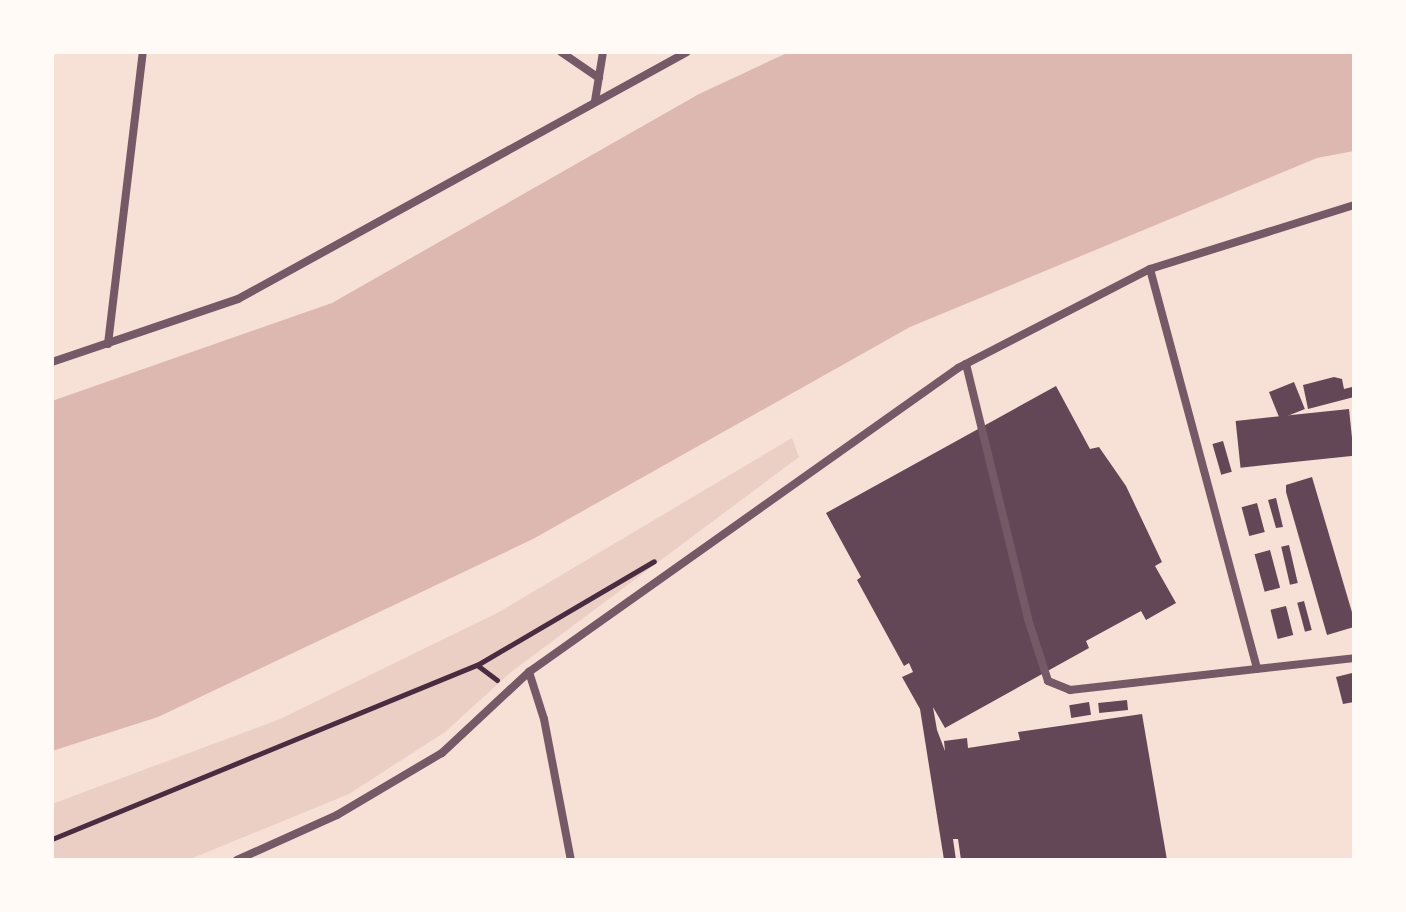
<!DOCTYPE html>
<html>
<head>
<meta charset="utf-8">
<style>
  body { margin:0 }
  #map { position:relative; width:1406px; height:912px; overflow:hidden; background:#f7e1d7; font-family:"Golos Text",sans-serif }
  div>[style] { position:absolute }
  [style*='--x'] { left:calc(var(--x)*1px); top:calc(var(--y)*1px); width:calc(var(--w)*1px); rotate:calc(var(--a)*1deg) }
  .green>* { inset:0; background:#ebcfc5 }
  .water>* { inset:0; background:#dcb8b0 }
  .building>* { inset:0; background:#644757; transform-origin:0 0 }
  .path>* { height:5px; margin:-2.5px; padding:0 2.5px; transform-origin:2.5px; border-radius:2.5px; background:#4a2c40 }
  .minor>* { height:8px; margin:-4px; padding:0 4px; transform-origin:4px; border-radius:4px; background:#755966 }
  span { translate:-50% -50%; white-space:nowrap; text-align:center; line-height:1.15; -webkit-text-stroke:6px #fffaf5; paint-order:stroke }
  .frame { position:absolute; inset:0; border:54px solid #fffaf5; pointer-events:none }
</style>
</head>
<body>
<div id="map">
  <div class="green">
    <div style="clip-path:polygon(792px 438px,799px 457px,511px 672px,445px 732px,349px 794px,188px 860px,52px 860px,52px 804px,280px 719px,499px 612px)"></div>
  </div>
  <div class="water">
    <div style="clip-path:polygon(789px 52px,1354px 52px,1354px 151px,1317px 158px,910px 327px,533px 539px,158px 717px,52px 751px,52px 401px,332px 303px,699px 94px)"></div>
  </div>
  <div class="building">
    <div style="clip-path:polygon(1334px 377px,1342px 379px,1344px 389px,1352px 387px,1354px 397px,1308px 409px,1303px 385px)"></div>
    <div style="left:1294px;top:382px;width:29px;height:27px;rotate:68deg"></div>
    <div style="clip-path:polygon(1056px 386px,1090px 449px,1099px 447px,1126px 486px,1162px 562px,1155px 566px,1176px 603px,1146px 620px,1141px 611px,1086px 641px,1089px 648px,945px 728px,933px 707px,937px 730px,945px 751px,944px 741px,967px 738px,968px 748px,1020px 740px,1018px 732px,1142px 714px,1167px 860px,961px 860px,958px 839px,953px 839px,956px 860px,944px 860px,920px 709px,902px 677px,913px 672px,909px 663px,904px 666px,857px 580px,861px 577px,826px 513px)"></div>
    <div style="left:1349px;top:409px;width:47px;height:114px;rotate:84deg"></div>
    <div style="left:1223px;top:441px;width:32px;height:11px;rotate:74deg"></div>
    <div style="clip-path:polygon(1312px 477px,1354px 619px,1354px 627px,1327px 635px,1286px 492px,1286px 485px)"></div>
    <div style="clip-path:polygon(1276px 498px,1283px 527px,1276px 528px,1268px 500px)"></div>
    <div style="left:1257px;top:503px;width:30px;height:16px;rotate:75deg"></div>
    <div style="left:1289px;top:545px;width:39px;height:8px;rotate:77deg"></div>
    <div style="left:1270px;top:550px;width:39px;height:16px;rotate:75deg"></div>
    <div style="left:1304px;top:601px;width:30px;height:7px;rotate:75deg"></div>
    <div style="left:1286px;top:606px;width:30px;height:16px;rotate:76deg"></div>
    <div style="clip-path:polygon(1352px 673px,1354px 702px,1343px 704px,1336px 677px)"></div>
    <div style="left:1127px;top:700px;width:10px;height:29px;rotate:84deg"></div>
    <div style="left:1089px;top:702px;width:13px;height:20px;rotate:81deg"></div>
  </div>
  <div class="path">
    <div style="--x:477;--y:665;--w:25;--a:37"></div>
    <div style="--x:52;--y:839;--w:459;--a:-22.3"></div>
    <div style="--x:477;--y:665;--w:205;--a:-30.4"></div>
  </div>
  <div class="minor">
    <div style="--x:561;--y:52;--w:46;--a:34.4"></div>
    <div style="--x:595;--y:101;--w:50;--a:-80.7"></div>
    <div style="--x:1150;--y:269;--w:414;--a:75"></div>
    <div style="--x:108;--y:344;--w:294;--a:-83.2"></div>
    <div style="--x:52;--y:362;--w:196;--a:-18.7"></div>
    <div style="--x:238;--y:299;--w:512;--a:-28.82"></div>
    <div style="--x:966;--y:364;--w:262;--a:76.3"></div>
    <div style="--x:1028;--y:619;--w:65;--a:72.1"></div>
    <div style="--x:1048;--y:681;--w:24;--a:22"></div>
    <div style="--x:1070;--y:690;--w:286;--a:-6.4"></div>
    <div style="--x:529;--y:672;--w:49;--a:72.3"></div>
    <div style="--x:544;--y:719;--w:144;--a:79.2"></div>
    <div style="--x:237;--y:860;--w:110;--a:-24.2"></div>
    <div style="--x:337;--y:815;--w:122;--a:-30.6"></div>
    <div style="--x:442;--y:753;--w:119;--a:-43"></div>
    <div style="--x:529;--y:672;--w:526;--a:-35.32"></div>
    <div style="--x:958;--y:368;--w:216;--a:-27.3"></div>
    <div style="--x:1150;--y:269;--w:214;--a:-17.4"></div>
  </div>
  <div class="frame"></div>
</div>
</body>
</html>
